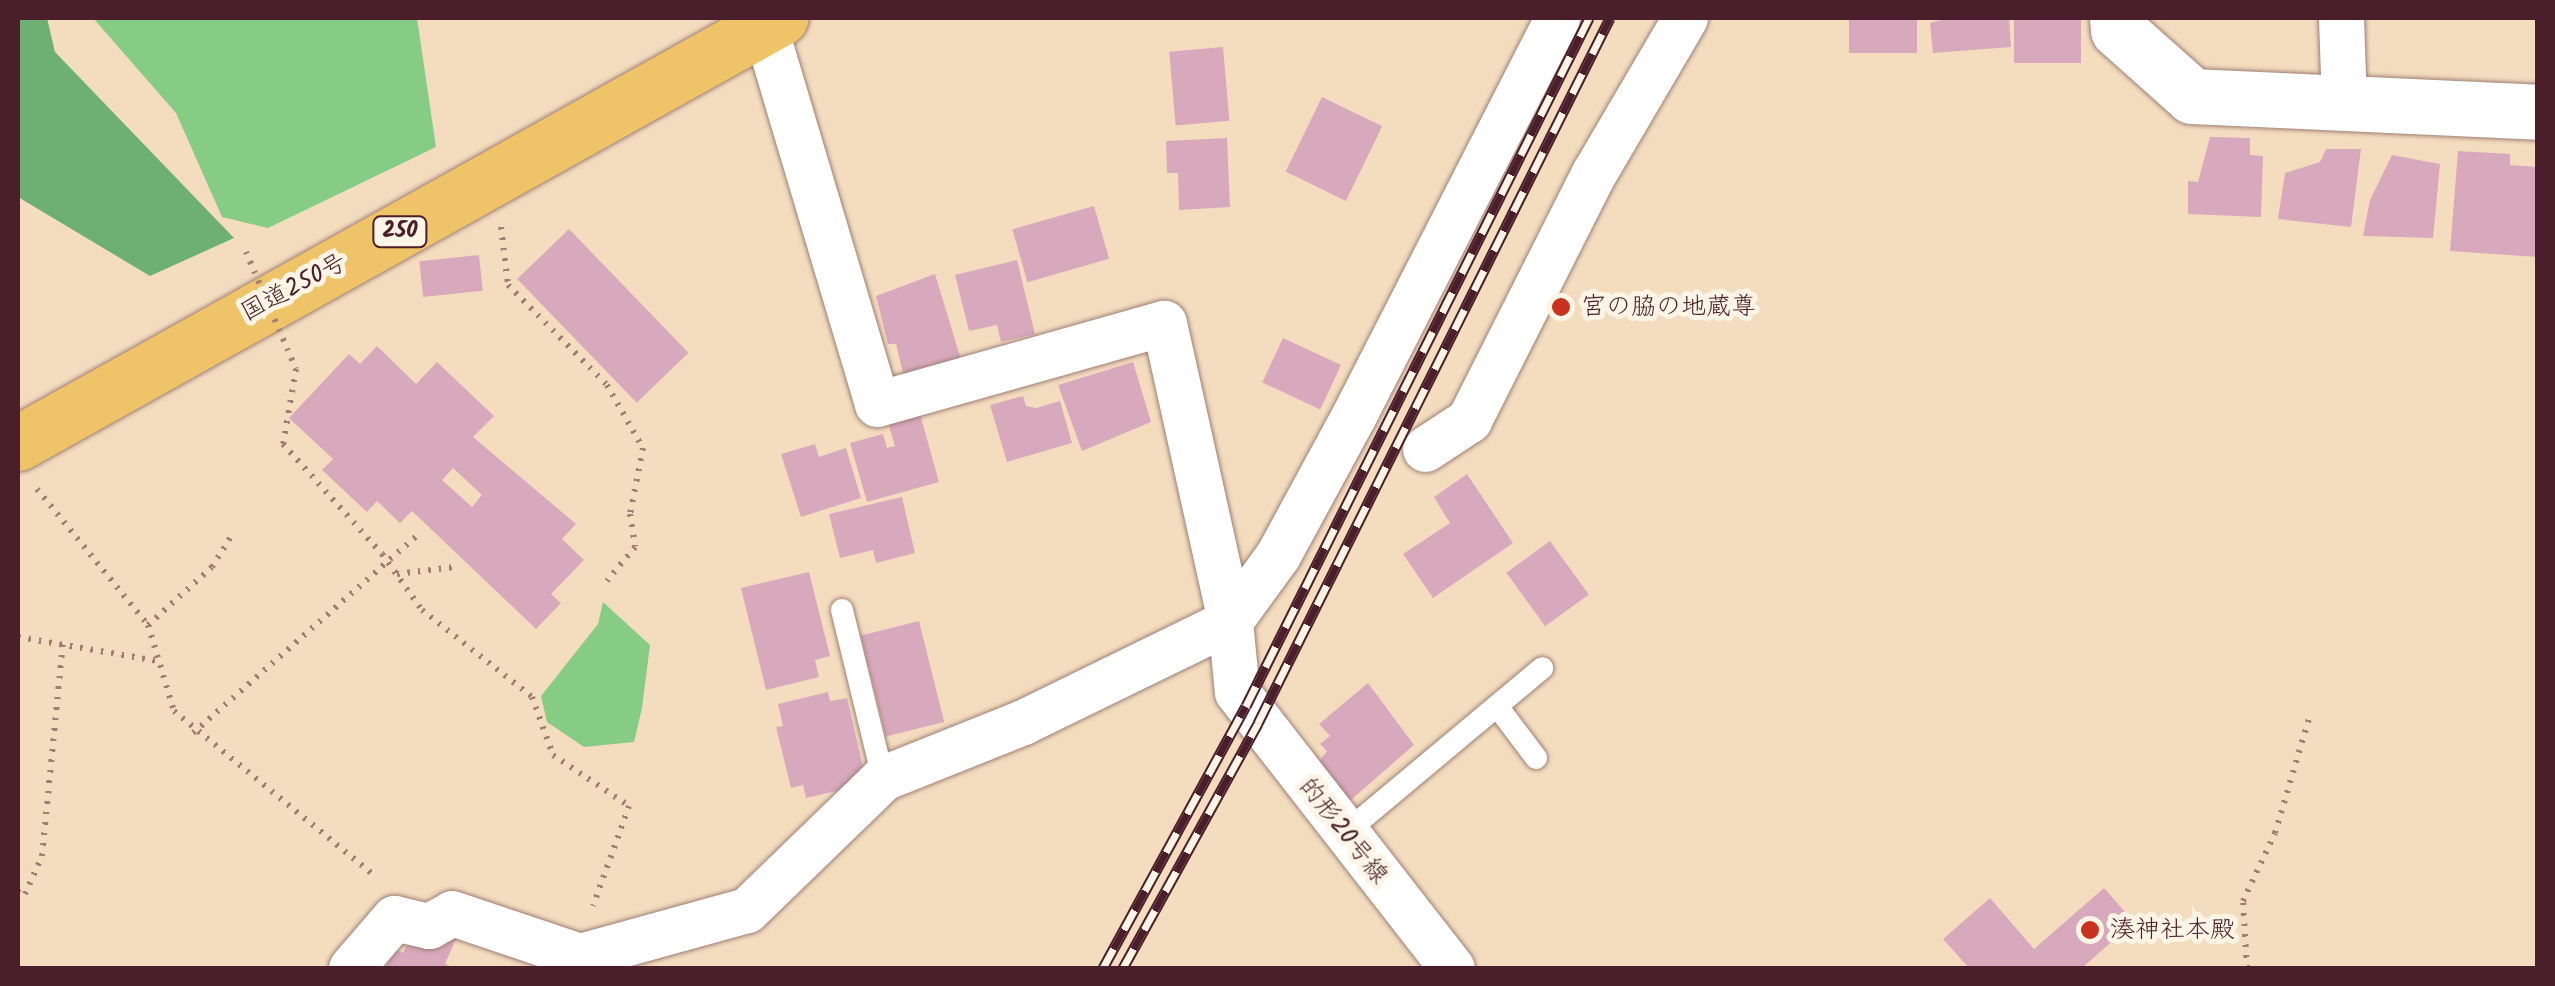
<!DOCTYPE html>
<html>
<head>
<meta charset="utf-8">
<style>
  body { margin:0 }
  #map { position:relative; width:2555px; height:986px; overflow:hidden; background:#f4ddbf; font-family:Kalam,"Klee One",sans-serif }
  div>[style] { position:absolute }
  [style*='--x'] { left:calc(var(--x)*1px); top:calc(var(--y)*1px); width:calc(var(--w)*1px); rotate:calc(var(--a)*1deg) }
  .green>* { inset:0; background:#87cc85 }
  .forest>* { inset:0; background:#6db072 }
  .building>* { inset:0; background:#d8a9bd; transform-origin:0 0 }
  .path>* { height:6px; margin-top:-3px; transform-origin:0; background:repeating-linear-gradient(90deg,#9f7e75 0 2.5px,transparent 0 10.5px) }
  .roads { filter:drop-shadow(0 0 2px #9f7e75) drop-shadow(0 0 2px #9f7e75) }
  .service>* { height:22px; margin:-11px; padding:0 11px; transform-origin:11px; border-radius:11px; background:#fff }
  .minor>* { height:45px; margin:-22.5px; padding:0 22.5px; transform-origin:22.5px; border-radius:22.5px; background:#fff }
  .tertiary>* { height:55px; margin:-27.5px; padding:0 27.5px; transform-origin:27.5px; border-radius:27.5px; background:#fff }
  .trunk>* { height:55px; margin:-27.5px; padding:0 27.5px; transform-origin:27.5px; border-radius:27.5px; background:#efc469 }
  .rail>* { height:11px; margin-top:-5.5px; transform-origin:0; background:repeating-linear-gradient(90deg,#fcf5e5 0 22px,#4a1f2b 0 44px); box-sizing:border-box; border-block:2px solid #4a1f2b }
  .path-bridge>* { height:6px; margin-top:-3px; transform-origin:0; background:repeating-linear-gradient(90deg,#9f7e75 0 2.5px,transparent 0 10.5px) }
  .dots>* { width:28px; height:28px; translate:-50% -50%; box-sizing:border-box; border:5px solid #fcf5e5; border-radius:50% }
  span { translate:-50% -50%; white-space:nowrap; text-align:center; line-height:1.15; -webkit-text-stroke:10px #fcf5e5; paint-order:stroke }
  .shield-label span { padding:2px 8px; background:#fcf5e5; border:2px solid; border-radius:8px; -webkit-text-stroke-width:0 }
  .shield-label { font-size:22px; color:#4a1f2b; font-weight:700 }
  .street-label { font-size:25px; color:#4a1f2b }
  .poi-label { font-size:25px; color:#4a1f2b }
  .left { translate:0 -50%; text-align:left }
  .frame { position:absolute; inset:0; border:20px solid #4a1f2b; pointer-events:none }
</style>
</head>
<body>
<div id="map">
  <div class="green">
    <div style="clip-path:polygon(93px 18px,417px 18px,436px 147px,268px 228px,222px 217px,176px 113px)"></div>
    <div style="clip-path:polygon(603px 602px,650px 645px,642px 708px,634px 742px,584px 747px,547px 722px,541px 696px,598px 624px)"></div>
  </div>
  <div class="forest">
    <div style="clip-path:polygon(18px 18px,47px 18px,55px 52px,234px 238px,150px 276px,18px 197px)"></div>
  </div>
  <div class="building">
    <div style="left:1849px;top:18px;width:68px;height:35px"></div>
    <div style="clip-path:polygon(1949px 18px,2009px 18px,2011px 47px,1933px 53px,1930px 23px)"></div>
    <div style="left:2014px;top:18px;width:67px;height:45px"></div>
    <div style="left:1223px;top:47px;width:74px;height:54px;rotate:85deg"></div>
    <div style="left:1322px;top:97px;width:67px;height:83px;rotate:26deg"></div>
    <div style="clip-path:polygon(2210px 137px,2250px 138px,2250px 155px,2263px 156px,2261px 217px,2188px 214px,2188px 181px,2198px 182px)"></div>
    <div style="clip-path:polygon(1227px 138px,1230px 207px,1179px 210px,1178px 173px,1167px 173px,1166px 141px)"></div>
    <div style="clip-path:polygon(2326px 149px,2361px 149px,2351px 227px,2278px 219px,2285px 173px,2320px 162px)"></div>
    <div style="clip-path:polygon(2458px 151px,2510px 154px,2510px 165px,2538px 167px,2538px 257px,2450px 251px)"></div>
    <div style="clip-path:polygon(2392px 155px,2440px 164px,2433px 238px,2363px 236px,2370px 200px)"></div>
    <div style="left:1094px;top:206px;width:55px;height:85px;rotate:74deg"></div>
    <div style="left:569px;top:229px;width:172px;height:72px;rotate:46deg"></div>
    <div style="left:479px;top:255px;width:36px;height:60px;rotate:84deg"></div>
    <div style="clip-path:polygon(1017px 260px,1035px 334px,1001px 342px,997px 325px,969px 331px,955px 275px)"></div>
    <div style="clip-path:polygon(935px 274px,962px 363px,904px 377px,896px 344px,888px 344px,876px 296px)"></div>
    <div style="left:1283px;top:338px;width:64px;height:49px;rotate:25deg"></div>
    <div style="clip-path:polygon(evenodd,377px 346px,416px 384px,437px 362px,494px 416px,473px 437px,576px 524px,562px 539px,584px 560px,551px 594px,561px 603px,536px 629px,412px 511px,400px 523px,377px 501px,367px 512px,322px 470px,333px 459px,289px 418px,349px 354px,360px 364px,377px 346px,453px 468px,482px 495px,472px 507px,442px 480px,453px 468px)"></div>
    <div style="clip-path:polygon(1133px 362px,1151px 422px,1082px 451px,1058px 385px)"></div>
    <div style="clip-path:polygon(1023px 396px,1026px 406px,1036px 408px,1060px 401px,1072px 443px,1007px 462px,990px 405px)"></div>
    <div style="clip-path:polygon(920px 414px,939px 482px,867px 502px,850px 443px,883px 434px,887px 448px,895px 446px,888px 423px)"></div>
    <div style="clip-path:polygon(815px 444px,819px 457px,846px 448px,861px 498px,801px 517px,781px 454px)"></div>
    <div style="clip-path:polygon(1467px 474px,1513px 543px,1433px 598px,1403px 554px,1450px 523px,1434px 497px)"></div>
    <div style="clip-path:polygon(902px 497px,915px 553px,876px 563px,873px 550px,840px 558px,829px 514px)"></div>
    <div style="left:1550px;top:541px;width:66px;height:54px;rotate:54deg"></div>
    <div style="clip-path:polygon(809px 572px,830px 656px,815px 660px,819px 677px,766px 690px,741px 588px)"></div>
    <div style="left:919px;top:621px;width:104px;height:60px;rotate:76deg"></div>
    <div style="clip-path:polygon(1368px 683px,1414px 745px,1345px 805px,1314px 768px,1327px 751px,1320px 744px,1330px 736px,1319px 724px)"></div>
    <div style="clip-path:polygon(828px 692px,830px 701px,847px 698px,867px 784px,806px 798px,803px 785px,791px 788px,776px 727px,783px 726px,778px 704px)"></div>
    <div style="clip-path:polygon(2104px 888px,2134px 922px,2082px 968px,1969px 968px,1943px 939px,1990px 898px,2034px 949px)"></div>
    <div style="clip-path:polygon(459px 932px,445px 964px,455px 968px,386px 968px,394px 949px,403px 953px,409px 941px)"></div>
  </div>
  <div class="path">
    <div style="--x:501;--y:227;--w:58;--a:83.1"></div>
    <div style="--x:508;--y:285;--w:141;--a:45.3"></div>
    <div style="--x:607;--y:385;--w:73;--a:60.3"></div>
    <div style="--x:643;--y:448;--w:67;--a:101.1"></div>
    <div style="--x:630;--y:514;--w:33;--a:81"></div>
    <div style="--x:635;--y:547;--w:44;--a:129.5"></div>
    <div style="--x:296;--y:369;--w:76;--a:99.8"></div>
    <div style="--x:283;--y:444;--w:148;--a:48"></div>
    <div style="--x:382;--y:554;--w:69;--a:54.5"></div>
    <div style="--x:422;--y:610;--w:140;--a:38.3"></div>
    <div style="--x:532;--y:697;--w:62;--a:70.1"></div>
    <div style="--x:553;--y:755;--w:92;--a:33.9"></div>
    <div style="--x:629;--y:806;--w:106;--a:109.8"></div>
    <div style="--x:37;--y:489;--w:176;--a:50.8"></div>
    <div style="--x:148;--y:625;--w:90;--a:73.2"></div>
    <div style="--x:174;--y:711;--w:261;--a:39.4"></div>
    <div style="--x:397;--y:574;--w:58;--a:-6.9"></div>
    <div style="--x:148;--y:625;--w:86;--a:-42.2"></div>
    <div style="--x:212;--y:567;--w:38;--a:-58"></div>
    <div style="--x:18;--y:637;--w:142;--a:9.7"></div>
    <div style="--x:193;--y:733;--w:304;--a:-41.4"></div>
    <div style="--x:18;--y:892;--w:7;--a:16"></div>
    <div style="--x:25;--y:894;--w:42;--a:-65.9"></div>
    <div style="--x:42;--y:856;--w:217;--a:-84.4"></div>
    <div style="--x:2247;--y:968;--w:67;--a:-93.4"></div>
    <div style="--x:2243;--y:901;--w:75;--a:-64.8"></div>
    <div style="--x:2275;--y:833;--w:119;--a:-73.4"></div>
  </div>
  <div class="roads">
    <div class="service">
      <div style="--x:842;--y:610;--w:173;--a:76.3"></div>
      <div style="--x:1497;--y:706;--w:65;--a:53.1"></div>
      <div style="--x:1345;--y:833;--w:257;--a:-39.9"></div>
    </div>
    <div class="minor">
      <div style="--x:2341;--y:18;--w:85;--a:88"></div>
      <div style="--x:765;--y:28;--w:392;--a:73.4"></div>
      <div style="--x:877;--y:404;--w:298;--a:-15.8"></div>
      <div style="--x:1164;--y:323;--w:305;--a:77.5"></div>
      <div style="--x:1230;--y:621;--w:71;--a:84.4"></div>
      <div style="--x:1237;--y:692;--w:350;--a:52.1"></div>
      <div style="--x:1425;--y:449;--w:53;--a:-33.4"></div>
      <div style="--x:1469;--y:420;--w:277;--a:-63.2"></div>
      <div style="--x:1594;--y:173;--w:180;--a:-59.6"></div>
      <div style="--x:351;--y:968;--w:66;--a:-49.3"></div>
      <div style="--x:394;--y:918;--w:36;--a:13"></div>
      <div style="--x:429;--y:926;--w:26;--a:-29"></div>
      <div style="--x:452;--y:913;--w:135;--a:18.6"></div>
      <div style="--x:580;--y:956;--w:173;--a:-15.4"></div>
      <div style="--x:747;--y:910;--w:190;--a:-44.1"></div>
      <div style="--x:883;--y:778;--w:151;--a:-21.8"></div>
      <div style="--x:1023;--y:722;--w:230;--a:-26"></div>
      <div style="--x:1230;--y:621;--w:82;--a:-54"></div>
      <div style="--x:1278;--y:555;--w:159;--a:-61.5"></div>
      <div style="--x:1354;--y:415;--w:446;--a:-62.9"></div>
    </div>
    <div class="tertiary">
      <div style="--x:2117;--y:18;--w:12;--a:85"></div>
      <div style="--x:2118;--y:30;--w:99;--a:41.7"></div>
      <div style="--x:2192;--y:96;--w:346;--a:2.6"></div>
    </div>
    <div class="trunk">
      <div style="--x:18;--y:443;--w:873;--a:-29.15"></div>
    </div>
  </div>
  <div class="rail">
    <div style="--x:1103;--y:968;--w:298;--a:-61.4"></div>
    <div style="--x:1246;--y:706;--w:769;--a:-63.5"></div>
    <div style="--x:1123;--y:968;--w:280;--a:-61.1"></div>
    <div style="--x:1258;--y:723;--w:788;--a:-63.47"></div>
  </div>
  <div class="path-bridge">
    <div style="--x:246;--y:252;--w:127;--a:66.9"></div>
  </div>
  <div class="dots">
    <div style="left:1561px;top:307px;background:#c8321e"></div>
    <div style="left:2090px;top:930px;background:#c8321e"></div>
  </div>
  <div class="shield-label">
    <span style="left:400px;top:232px">250</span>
  </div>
  <div class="street-label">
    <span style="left:294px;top:288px;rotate:-28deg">国道250号</span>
    <span style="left:1343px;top:831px;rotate:52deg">的形20号線</span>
  </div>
  <div class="poi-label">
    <span class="left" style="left:1581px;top:307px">宮の脇の地蔵尊</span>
    <span class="left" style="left:2110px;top:930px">湊神社本殿</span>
  </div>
  <div class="frame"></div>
</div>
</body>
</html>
